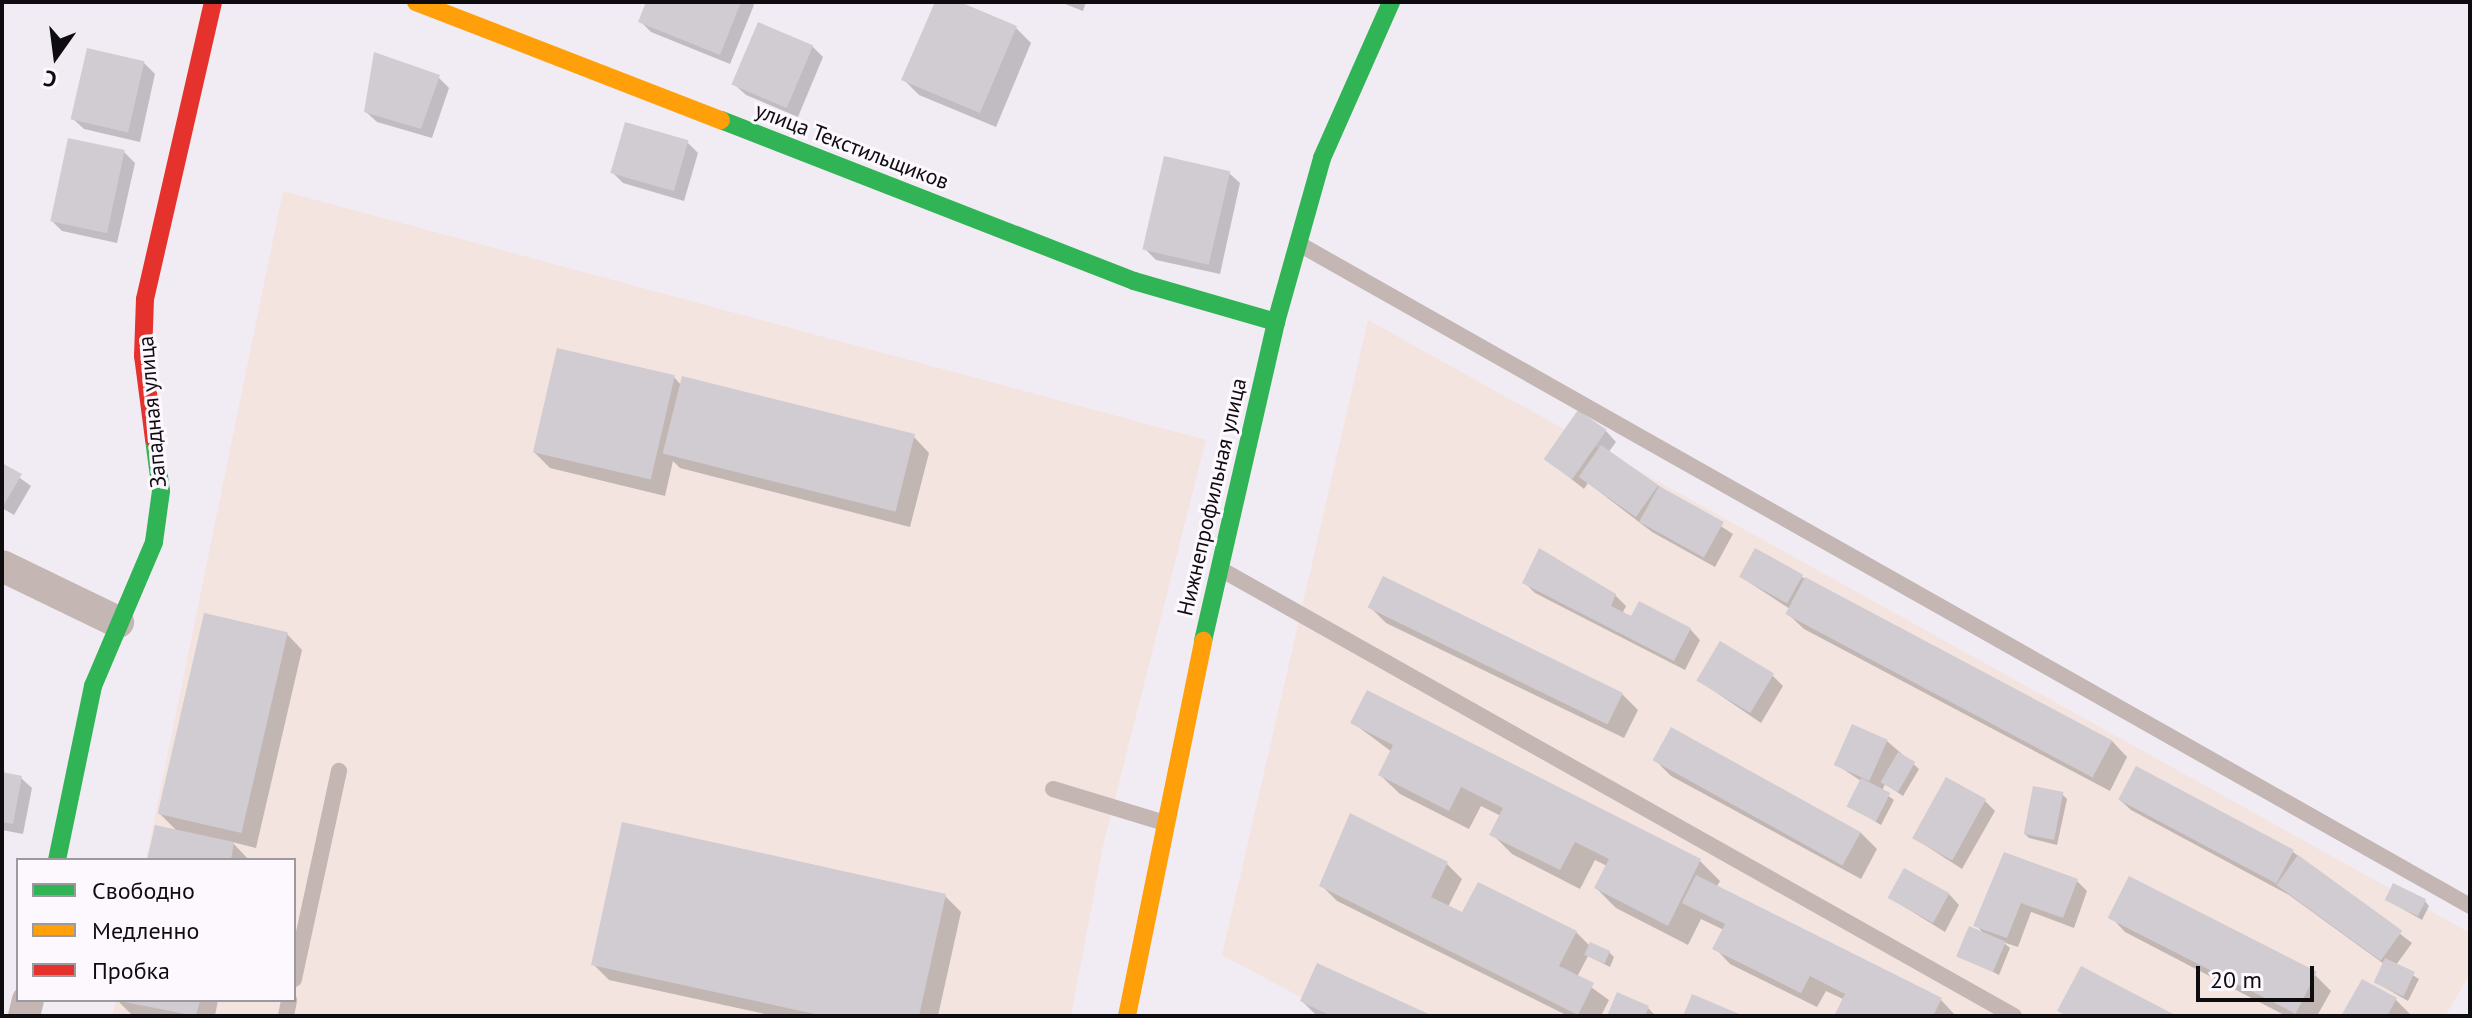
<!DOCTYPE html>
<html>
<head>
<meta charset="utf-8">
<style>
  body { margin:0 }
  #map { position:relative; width:2472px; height:1018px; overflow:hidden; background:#f1ecf3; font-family:"PT Sans",sans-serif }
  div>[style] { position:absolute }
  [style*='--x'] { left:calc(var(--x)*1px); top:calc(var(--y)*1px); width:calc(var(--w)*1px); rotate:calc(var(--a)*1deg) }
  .industrial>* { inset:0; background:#f3e4e0 }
  .shadow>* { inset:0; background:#0003 }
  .building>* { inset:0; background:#d0ccd2; transform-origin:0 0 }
  .lane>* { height:16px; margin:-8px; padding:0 8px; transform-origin:8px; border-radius:8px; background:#c4b6b3 }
  .street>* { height:32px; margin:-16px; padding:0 16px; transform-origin:16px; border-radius:16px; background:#c4b6b3 }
  .fast>* { height:18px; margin:-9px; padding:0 9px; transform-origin:9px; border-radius:9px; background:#30b455 }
  .slow>* { height:18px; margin:-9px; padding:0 9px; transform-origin:9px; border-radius:9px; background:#ff9f0a }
  .jam>* { height:18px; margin:-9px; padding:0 9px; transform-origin:9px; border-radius:9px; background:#e5322d }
  span { translate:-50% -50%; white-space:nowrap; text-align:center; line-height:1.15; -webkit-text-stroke:6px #fcf8fe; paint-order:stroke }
  .street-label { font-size:22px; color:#0f0c10 }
  .frame { position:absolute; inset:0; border:4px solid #0f0c10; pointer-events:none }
  .legend { position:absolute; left:16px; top:858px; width:280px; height:144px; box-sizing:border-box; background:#fcf8fe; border:2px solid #9d9a9f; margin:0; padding:10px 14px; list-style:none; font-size:24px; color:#0f0c10 }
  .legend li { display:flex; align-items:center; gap:16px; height:40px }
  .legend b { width:40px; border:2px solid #9d9a9f }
  .north { position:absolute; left:16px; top:16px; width:80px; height:80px; -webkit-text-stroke:6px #fcf8fe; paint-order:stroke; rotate:194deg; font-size:22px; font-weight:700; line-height:32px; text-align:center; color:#0f0c10 }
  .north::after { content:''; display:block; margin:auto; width:28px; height:36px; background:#0f0c10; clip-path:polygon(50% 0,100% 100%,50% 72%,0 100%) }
  .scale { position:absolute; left:2196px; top:966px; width:118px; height:36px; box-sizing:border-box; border:4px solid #0f0c10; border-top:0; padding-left:10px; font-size:24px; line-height:28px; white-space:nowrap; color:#0f0c10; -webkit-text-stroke:6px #fcf8fe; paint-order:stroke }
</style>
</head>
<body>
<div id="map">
  <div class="industrial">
    <div style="clip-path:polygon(283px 191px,1206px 440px,1103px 846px,1071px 1016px,112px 1016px,116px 1000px,294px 1000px,294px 860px,146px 860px)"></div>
    <div style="clip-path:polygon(1368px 320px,2470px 933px,2470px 974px,2445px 1016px,1336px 1016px,1222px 955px)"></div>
  </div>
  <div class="shadow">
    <div style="clip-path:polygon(648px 2px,751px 2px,754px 5px,730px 64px,651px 32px,640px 21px)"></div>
    <div style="clip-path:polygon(937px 2px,955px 2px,1016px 28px,1031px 43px,996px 127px,919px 95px,904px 80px)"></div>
    <div style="clip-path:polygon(1060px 2px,1086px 2px,1083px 11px)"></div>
    <div style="clip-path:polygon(812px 46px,823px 57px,798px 117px,746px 95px,735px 85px)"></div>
    <div style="clip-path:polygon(144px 63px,155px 74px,140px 142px,84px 129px,73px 119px)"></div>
    <div style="clip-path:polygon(438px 77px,449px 88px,432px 138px,377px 122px,366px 112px)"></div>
    <div style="clip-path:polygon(687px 142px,698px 153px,684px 201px,623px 183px,612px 172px)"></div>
    <div style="clip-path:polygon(124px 152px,135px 163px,117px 243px,62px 231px,51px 220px)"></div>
    <div style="clip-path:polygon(1229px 173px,1240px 183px,1220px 274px,1156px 260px,1145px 249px)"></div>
    <div style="clip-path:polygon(674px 377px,681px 385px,914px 437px,929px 453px,910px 527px,680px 468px,673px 461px,665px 496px,550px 468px,534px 452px)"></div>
    <div style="clip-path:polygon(1606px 431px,1616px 442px,1608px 453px,1733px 534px,1715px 567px,1652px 532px,1588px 483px,1584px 489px,1546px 459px)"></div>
    <div style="clip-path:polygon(2px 465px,31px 486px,14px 515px,2px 508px)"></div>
    <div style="clip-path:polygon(1741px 577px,1802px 577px,2112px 741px,2127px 757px,2110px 791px,1804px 629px,1788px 614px,1790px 609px)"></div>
    <div style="clip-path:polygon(1524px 582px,1615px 595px,1626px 606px,1622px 614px,1690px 629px,1700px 640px,1685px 670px,1535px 593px)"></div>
    <div style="clip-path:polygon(1370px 607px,1622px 694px,1638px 710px,1624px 738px,1386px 623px)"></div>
    <div style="clip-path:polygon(287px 634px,302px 650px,256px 848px,232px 842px,249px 860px,149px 860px,178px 832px,160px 814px)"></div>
    <div style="clip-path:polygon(1773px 676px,1783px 686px,1761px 723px,1698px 680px)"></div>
    <div style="clip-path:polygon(1368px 693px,1700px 861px,1720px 881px,1716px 888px,1941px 1000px,1956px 1016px,1837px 1016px,1845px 1000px,1826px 991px,1817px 1007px,1730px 964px,1715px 948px,1724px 930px,1701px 919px,1688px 945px,1616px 908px,1596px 888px,1607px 866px,1595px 860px,1580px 889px,1512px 854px,1492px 834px,1501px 816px,1481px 806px,1469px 829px,1400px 794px,1380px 775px,1392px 752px,1353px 723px)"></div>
    <div style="clip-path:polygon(1672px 730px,1861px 833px,1877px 849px,1861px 879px,1671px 776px,1655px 760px)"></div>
    <div style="clip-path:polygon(1887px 741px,1919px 769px,1903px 796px,1885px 784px,1882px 791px,1894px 800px,1881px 825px,1848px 805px,1861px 781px,1837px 765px)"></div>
    <div style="clip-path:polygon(2px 774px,21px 778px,32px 788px,23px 834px,2px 830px)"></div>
    <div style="clip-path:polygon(2062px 794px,2067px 799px,2057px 845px,2029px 838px,2024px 833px)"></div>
    <div style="clip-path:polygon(1984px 800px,1995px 811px,1962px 869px,1914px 838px)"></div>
    <div style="clip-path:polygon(2120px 800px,2293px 852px,2412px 943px,2396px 965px,2419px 979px,2408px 1001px,2375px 982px,2384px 964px,2289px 895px,2131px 810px)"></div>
    <div style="clip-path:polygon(2005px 854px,2077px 881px,2087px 891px,2074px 928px,2031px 912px,2018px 947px,2003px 942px,2010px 948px,1999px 975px,1959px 955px,1985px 935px,1976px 925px)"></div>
    <div style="clip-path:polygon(1447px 864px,1462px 879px,1448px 907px,1463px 915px,1576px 932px,1590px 946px,1609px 952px,1614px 957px,1610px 967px,1588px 956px,1577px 977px,1609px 1000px,1601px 1016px,1568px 1016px,1337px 901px,1321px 885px)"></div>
    <div style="clip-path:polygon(1949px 894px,1959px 905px,1945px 932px,1890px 898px)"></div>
    <div style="clip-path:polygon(945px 896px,961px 912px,938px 1016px,774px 1016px,609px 980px,593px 964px)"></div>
    <div style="clip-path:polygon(2387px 900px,2425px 901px,2429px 906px,2422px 920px)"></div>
    <div style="clip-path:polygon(2110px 916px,2315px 975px,2331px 991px,2317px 1016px,2286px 1016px,2125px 932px)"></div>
    <div style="clip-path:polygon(2363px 982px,2396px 1000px,2412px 1016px,2344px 1016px)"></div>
    <div style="clip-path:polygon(1618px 995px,1648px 1008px,1656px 1016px,1609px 1016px)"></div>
    <div style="clip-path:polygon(218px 1000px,215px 1016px,133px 1016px,118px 1001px)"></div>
    <div style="clip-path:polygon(1302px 1001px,1428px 1016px,1317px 1016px)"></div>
  </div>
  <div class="building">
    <div style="clip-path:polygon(646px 2px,741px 2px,720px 55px,638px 22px)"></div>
    <div style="clip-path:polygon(935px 2px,960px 2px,1017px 26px,980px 113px,901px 80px)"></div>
    <div style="left:758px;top:22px;width:60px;height:68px;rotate:23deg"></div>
    <div style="left:87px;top:48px;width:59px;height:73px;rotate:13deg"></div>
    <div style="clip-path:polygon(374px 52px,440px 75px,421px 129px,364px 112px)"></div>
    <div style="left:625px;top:122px;width:66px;height:53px;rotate:16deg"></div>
    <div style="left:68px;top:138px;width:58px;height:85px;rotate:12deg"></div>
    <div style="left:1164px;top:156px;width:68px;height:96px;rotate:13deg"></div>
    <div style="left:557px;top:348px;width:121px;height:107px;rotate:13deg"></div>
    <div style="left:682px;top:376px;width:240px;height:80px;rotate:14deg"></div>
    <div style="left:1578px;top:410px;width:35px;height:60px;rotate:35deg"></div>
    <div style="left:1601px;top:445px;width:70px;height:39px;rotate:35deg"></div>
    <div style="clip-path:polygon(2px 463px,22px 474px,2px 508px)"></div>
    <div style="left:1659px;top:486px;width:74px;height:41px;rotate:29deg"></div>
    <div style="clip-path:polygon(1539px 548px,1616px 594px,1611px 606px,1631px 616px,1639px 601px,1691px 628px,1674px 661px,1522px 583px)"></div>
    <div style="left:1755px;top:548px;width:55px;height:33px;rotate:29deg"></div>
    <div style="left:1383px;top:576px;width:267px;height:35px;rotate:26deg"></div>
    <div style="left:1805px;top:577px;width:348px;height:42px;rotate:28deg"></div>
    <div style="left:204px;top:613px;width:86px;height:206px;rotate:13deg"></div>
    <div style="left:1720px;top:641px;width:63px;height:46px;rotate:31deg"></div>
    <div style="clip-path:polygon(1367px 690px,1701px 859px,1668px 926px,1594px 888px,1609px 859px,1575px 842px,1560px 870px,1489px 835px,1503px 808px,1461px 787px,1449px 811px,1378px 775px,1393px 745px,1350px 723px)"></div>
    <div style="left:1852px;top:724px;width:39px;height:45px;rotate:24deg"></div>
    <div style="left:1671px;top:727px;width:217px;height:38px;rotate:29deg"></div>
    <div style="left:1898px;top:752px;width:20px;height:35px;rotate:30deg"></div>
    <div style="left:2136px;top:766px;width:179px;height:38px;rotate:28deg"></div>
    <div style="clip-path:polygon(2px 772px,22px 776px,13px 824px,2px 822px)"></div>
    <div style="left:1946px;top:777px;width:46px;height:70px;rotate:29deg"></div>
    <div style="left:1861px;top:778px;width:33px;height:32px;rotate:27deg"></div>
    <div style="left:2033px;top:786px;width:31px;height:49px;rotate:11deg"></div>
    <div style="clip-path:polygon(1350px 813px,1448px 862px,1431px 897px,1462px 912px,1478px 882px,1577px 931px,1559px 966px,1594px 983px,1578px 1015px,1319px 886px)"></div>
    <div style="clip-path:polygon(622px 822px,946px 894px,919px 1016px,824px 1016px,591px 965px)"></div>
    <div style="clip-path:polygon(155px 825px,234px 842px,231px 860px,147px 860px)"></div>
    <div style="clip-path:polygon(2004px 852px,2078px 879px,2063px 918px,2021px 903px,2007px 938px,1973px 926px)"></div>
    <div style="left:2298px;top:855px;width:129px;height:37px;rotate:36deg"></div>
    <div style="left:1904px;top:868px;width:52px;height:34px;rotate:29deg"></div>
    <div style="clip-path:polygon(1696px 875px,1942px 998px,1933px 1016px,1834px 1016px,1845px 994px,1810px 976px,1801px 993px,1712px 949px,1725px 924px,1682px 903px)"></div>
    <div style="left:2129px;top:876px;width:211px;height:47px;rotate:27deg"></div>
    <div style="left:2393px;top:883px;width:37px;height:19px;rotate:26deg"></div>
    <div style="left:1969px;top:926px;width:40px;height:33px;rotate:23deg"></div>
    <div style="left:1590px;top:942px;width:22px;height:14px;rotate:24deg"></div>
    <div style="left:2385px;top:958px;width:33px;height:27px;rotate:25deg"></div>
    <div style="clip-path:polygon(1317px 963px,1433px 1016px,1331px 1016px,1300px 1001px)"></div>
    <div style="clip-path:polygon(2081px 966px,2177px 1016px,2067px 1016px,2057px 1011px)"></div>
    <div style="clip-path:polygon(2362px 979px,2397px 998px,2387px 1016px,2341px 1016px)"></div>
    <div style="clip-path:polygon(1617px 992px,1649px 1006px,1645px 1016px,1607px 1016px)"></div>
    <div style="clip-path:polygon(1692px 994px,1744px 1016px,1683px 1016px)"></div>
    <div style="clip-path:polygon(114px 1000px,200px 1000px,196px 1016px)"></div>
  </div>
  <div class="lane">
    <div style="--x:1299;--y:244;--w:1345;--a:29.48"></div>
    <div style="--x:1222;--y:570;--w:909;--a:29.39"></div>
    <div style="--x:1053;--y:789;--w:117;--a:16.9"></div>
    <div style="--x:294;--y:979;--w:213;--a:-77.8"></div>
    <div style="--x:286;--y:1016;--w:16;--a:-79"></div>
  </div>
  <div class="street">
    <div style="--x:2;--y:566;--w:129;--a:25.8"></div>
    <div style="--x:24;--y:1016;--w:16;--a:-76"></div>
  </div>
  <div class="fast">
    <div style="--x:721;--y:120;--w:443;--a:21.3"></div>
    <div style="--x:1134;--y:281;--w:148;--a:16.1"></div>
    <div style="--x:1203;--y:641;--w:327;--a:-77.1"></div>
    <div style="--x:1276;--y:322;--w:170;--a:-74.3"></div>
    <div style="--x:1322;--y:158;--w:171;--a:-66.1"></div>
    <div style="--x:57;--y:860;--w:178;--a:-78.3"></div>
    <div style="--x:93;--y:686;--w:156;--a:-67"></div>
    <div style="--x:154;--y:542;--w:51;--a:-82.2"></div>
    <div style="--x:161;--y:491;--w:52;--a:-97.7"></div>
  </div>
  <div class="slow">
    <div style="--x:416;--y:2;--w:327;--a:21.2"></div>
    <div style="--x:1127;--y:1016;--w:383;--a:-78.5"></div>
  </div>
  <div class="jam">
    <div style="--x:154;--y:439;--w:84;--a:-97.5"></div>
    <div style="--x:143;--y:356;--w:57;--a:-88"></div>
    <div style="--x:145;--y:299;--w:305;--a:-77.1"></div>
  </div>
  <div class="street-label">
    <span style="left:852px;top:146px;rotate:21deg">улица Текстильщиков</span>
    <span style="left:152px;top:412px;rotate:-95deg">Западная улица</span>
    <span style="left:1212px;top:497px;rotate:-77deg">Нижнепрофильная улица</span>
  </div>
  <div class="frame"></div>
  <ul class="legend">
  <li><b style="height:10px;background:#30b455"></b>Свободно</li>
  <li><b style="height:10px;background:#ff9f0a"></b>Медленно</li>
  <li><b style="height:10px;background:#e5322d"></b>Пробка</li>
  </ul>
  <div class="north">С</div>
  <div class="scale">20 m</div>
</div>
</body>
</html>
